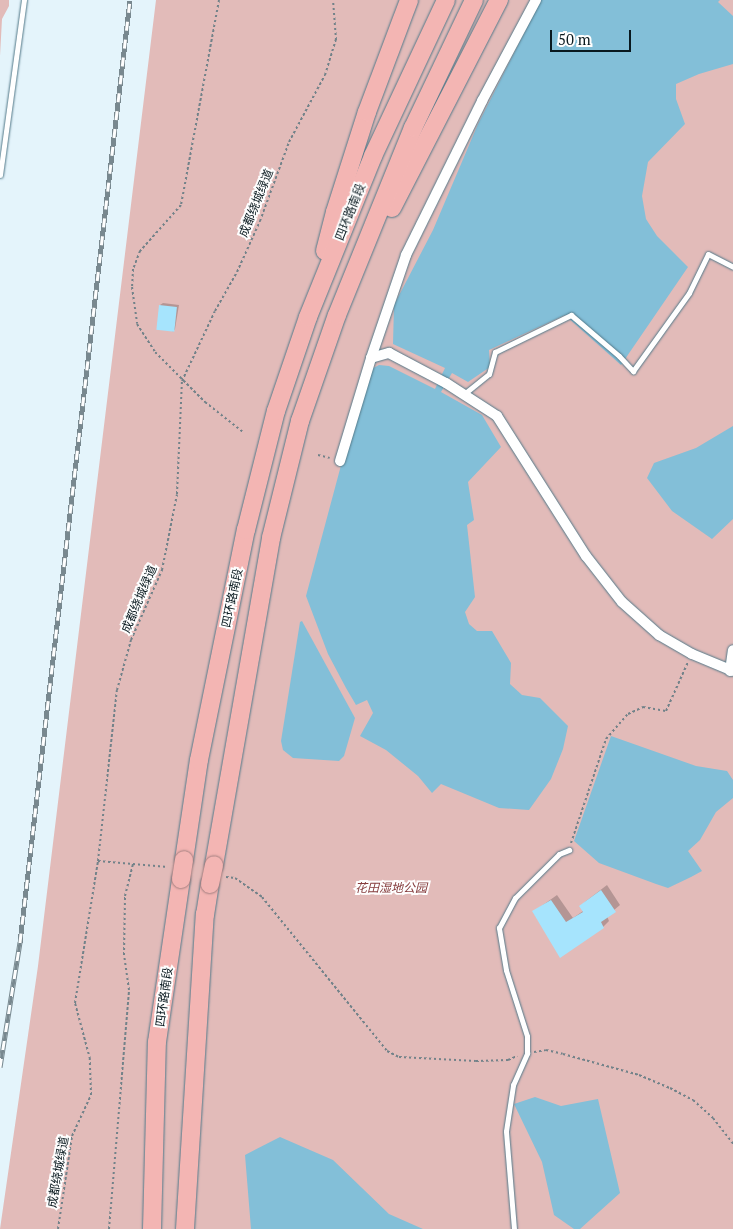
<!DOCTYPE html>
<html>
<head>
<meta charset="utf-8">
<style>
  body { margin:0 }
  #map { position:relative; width:733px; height:1229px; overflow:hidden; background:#e4f4fb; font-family:"PT Serif","Noto Sans SC",serif }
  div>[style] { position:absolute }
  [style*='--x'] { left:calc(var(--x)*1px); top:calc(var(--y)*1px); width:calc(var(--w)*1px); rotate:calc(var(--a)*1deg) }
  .green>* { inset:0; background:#e2bbb9 }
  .water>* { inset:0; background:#83bfd8 }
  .shadow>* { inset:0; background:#0003 }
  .building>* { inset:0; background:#a6e4fd; transform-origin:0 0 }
  .path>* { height:2px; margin-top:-1px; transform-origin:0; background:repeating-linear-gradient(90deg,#728289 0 2.5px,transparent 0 5px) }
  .roads { filter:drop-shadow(0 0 1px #537989) drop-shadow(0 0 1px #537989) }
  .lane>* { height:5px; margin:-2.5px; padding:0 2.5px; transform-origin:2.5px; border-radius:2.5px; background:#fff }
  .street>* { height:10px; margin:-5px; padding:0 5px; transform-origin:5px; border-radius:5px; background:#fff }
  .highway>* { height:18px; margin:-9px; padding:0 9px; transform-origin:9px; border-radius:9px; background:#f3b5b3 }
  .rail>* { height:5px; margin-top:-2.5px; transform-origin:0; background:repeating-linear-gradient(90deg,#fefefe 0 9px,#78888f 0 18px); box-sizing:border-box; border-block:1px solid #78888f }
  .bridges { filter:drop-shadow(0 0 1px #a17e7f) drop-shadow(0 0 1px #a17e7f) }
  .highway-bridge>* { height:18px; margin:-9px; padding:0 9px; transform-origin:9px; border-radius:9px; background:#f3b5b3 }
  span { translate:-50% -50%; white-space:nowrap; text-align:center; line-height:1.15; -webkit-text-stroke:4px #fefefe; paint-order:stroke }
  .street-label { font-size:12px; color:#09191f }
  .park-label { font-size:12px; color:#853c3d; font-style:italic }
  .scale { position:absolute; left:550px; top:30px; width:81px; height:22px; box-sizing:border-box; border:2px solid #09191f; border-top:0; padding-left:6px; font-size:15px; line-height:18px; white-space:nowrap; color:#09191f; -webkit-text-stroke:4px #fefefe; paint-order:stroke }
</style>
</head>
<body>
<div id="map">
  <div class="green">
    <div style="clip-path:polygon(0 0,9px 0,9px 6px,2px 19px,0 56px)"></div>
    <div style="clip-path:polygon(156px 0,733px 0,733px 1229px,0 1229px,38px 966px)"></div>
  </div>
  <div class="water">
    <div style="clip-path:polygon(541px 0,720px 0,718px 2px,733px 16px,733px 64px,699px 74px,676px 84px,676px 99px,685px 124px,648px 162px,642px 196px,646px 219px,657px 236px,688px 267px,621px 365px,565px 315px,489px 350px,490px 367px,468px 382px,452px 373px,441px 392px,482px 415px,501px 447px,468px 482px,474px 520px,467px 525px,475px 597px,465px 612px,469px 624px,477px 631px,492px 631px,511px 663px,510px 684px,522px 695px,540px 698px,568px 726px,563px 749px,551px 779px,529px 810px,499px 808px,441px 784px,432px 793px,418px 776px,386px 750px,360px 736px,373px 713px,367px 700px,356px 705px,346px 688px,328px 654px,306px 596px,366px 372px,379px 365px,389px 366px,435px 389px,445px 368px,393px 344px,394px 305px,433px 230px,478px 124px)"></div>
    <div style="clip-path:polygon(733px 426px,733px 519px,712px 539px,672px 511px,647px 478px,654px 463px,696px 448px)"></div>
    <div style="clip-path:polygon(302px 621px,355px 718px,344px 756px,339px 761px,293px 758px,283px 750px,281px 741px,300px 622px)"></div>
    <div style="clip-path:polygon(611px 736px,696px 766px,727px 771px,733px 780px,733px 798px,716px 812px,700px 840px,688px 851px,702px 871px,691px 877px,668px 888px,656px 884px,599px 863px,574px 841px)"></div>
    <div style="clip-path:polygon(535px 1097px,561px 1106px,598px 1099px,620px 1193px,580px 1229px,574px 1229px,554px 1215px,542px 1162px,514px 1104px)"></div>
    <div style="clip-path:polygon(280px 1137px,333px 1160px,389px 1214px,423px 1229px,251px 1229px,245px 1155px)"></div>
  </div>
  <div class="shadow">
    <div style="clip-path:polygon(163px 303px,179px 305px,175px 329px,173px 332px,160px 305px)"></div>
    <div style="clip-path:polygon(607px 885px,620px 905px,607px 916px,609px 921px,603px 927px,561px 956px,533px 912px,557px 895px,573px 918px,583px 911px,581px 906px,586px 901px)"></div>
  </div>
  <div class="building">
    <div style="left:159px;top:305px;width:18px;height:25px;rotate:6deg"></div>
    <div style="clip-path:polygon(601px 890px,616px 912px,601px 922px,604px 928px,560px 958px,532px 911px,551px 900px,566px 922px,583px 912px,579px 906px)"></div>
  </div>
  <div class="path">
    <div style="--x:219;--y:0;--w:208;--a:100.5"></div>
    <div style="--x:181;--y:205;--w:62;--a:131.7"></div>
    <div style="--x:140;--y:251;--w:19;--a:111"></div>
    <div style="--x:133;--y:269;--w:18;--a:93"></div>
    <div style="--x:132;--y:287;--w:37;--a:82"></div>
    <div style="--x:137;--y:324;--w:33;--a:57"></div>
    <div style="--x:155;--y:352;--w:71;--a:45"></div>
    <div style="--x:205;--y:402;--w:48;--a:38.3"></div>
    <div style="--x:318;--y:455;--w:12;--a:14"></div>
    <div style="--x:571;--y:843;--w:110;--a:-71.4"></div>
    <div style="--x:606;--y:739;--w:33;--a:-49"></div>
    <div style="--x:628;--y:714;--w:17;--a:-25"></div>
    <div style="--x:643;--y:707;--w:23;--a:10"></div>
    <div style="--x:666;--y:711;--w:54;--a:-65.8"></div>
    <div style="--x:98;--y:861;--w:70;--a:4.9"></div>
    <div style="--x:226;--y:877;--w:9;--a:6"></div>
    <div style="--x:235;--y:878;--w:33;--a:35"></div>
    <div style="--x:262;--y:897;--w:198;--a:50.9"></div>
    <div style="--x:387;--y:1051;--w:13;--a:27"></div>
    <div style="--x:399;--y:1057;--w:77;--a:3"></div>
    <div style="--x:476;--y:1061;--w:32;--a:-2"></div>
    <div style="--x:508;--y:1060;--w:10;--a:-24"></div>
    <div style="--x:534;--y:1052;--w:12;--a:-9"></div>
    <div style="--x:546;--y:1050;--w:17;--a:13"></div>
    <div style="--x:563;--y:1054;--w:79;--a:15.4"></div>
    <div style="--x:639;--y:1075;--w:34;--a:23"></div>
    <div style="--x:670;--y:1088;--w:26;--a:28"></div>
    <div style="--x:693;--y:1100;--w:27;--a:42"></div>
    <div style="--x:713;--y:1118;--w:33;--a:52"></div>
    <div style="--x:58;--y:1229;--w:94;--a:-81.4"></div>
    <div style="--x:72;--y:1136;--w:45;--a:-65.1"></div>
    <div style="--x:91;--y:1095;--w:36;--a:-92"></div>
    <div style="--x:90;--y:1059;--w:58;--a:-105"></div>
    <div style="--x:75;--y:1003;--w:144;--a:-80.8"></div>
    <div style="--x:98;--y:861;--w:172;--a:-83.7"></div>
    <div style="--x:117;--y:690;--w:52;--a:-74.4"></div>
    <div style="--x:131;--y:640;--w:77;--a:-66.1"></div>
    <div style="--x:162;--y:570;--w:77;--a:-78.8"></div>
    <div style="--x:177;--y:494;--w:113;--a:-87.5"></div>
    <div style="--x:182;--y:381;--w:77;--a:-64.8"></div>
    <div style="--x:215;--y:311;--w:45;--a:-60.6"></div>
    <div style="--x:237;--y:272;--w:56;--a:-65.7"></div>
    <div style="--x:260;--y:221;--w:84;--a:-69.8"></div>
    <div style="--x:289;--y:142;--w:76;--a:-61.8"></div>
    <div style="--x:325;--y:75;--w:37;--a:-73"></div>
    <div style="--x:336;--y:40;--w:40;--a:-94.3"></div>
    <div style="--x:109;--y:1229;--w:240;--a:-85.2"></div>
    <div style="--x:129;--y:990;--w:35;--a:-98"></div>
    <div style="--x:124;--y:955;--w:59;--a:-89"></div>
    <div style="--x:125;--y:896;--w:33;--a:-76"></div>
  </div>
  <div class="roads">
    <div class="lane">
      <div style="--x:0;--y:175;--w:177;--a:-82.2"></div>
      <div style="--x:464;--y:394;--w:32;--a:-39"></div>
      <div style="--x:489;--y:374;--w:23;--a:-75"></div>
      <div style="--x:495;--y:352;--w:85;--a:-26"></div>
      <div style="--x:571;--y:315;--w:63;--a:40.5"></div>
      <div style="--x:619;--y:356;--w:21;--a:47"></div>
      <div style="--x:633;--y:371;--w:96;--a:-54.3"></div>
      <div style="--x:689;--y:293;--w:43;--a:-64"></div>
      <div style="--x:708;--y:254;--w:28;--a:27"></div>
      <div style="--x:514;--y:1229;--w:98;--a:-94.7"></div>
      <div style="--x:506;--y:1131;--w:47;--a:-81.3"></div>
      <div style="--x:513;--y:1085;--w:35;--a:-66"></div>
      <div style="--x:527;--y:1053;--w:17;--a:-90"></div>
      <div style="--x:527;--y:1036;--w:69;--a:-107.7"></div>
      <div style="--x:506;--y:970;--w:43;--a:-99.5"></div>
      <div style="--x:499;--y:928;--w:34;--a:-62"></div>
      <div style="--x:515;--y:898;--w:62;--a:-45"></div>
      <div style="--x:559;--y:854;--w:11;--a:-22"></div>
    </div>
    <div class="street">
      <div style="--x:371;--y:358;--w:109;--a:-71.2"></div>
      <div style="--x:406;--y:255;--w:172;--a:-63.7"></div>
      <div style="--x:482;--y:101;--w:115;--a:-61.9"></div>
      <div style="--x:340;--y:461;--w:108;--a:-73.2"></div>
      <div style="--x:371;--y:358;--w:19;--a:-16"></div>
      <div style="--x:389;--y:353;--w:64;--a:27.8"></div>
      <div style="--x:446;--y:383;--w:61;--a:32.9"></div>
      <div style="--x:497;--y:416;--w:166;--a:57.6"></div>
      <div style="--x:586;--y:556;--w:58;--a:52"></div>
      <div style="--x:622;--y:602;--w:50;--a:41.7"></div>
      <div style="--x:659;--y:635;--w:38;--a:30"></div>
      <div style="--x:692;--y:654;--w:44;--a:22.5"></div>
      <div style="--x:730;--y:671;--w:21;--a:-82"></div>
    </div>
    <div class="highway">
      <div style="--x:392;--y:208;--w:234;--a:-62.8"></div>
      <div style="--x:325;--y:251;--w:40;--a:-75.6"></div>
      <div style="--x:335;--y:212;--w:105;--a:-72.3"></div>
      <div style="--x:367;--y:112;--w:120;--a:-69.4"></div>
      <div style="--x:184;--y:860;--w:101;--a:-81.5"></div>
      <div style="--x:199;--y:760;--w:235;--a:-78.5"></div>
      <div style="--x:246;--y:530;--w:123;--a:-75.9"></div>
      <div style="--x:276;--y:411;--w:99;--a:-71.2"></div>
      <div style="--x:308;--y:317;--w:174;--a:-68"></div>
      <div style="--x:373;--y:156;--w:172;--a:-64.9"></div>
      <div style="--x:214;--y:865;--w:332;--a:-80.1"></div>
      <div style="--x:271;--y:538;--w:121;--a:-76.1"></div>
      <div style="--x:300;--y:421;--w:112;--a:-70.8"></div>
      <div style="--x:337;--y:315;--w:202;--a:-67.9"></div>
      <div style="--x:413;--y:128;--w:142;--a:-64.5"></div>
      <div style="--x:152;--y:1229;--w:187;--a:-88.5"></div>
      <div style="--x:157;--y:1042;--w:165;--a:-81.6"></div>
      <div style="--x:185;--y:1229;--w:315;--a:-86.4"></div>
      <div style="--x:205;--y:915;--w:31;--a:-81"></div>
    </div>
  </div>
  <div class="rail">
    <div style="--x:0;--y:1067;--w:127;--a:-80.9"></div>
    <div style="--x:20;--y:942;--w:948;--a:-83.34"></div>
  </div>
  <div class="bridges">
    <div class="highway-bridge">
      <div style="--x:181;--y:879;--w:19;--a:-81"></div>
      <div style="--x:210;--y:884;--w:19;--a:-78"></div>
    </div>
  </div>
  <div class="street-label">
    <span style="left:256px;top:203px;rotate:-68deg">成都绕城绿道</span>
    <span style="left:350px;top:212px;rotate:-68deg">四环路南段</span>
    <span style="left:232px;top:598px;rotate:-78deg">四环路南段</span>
    <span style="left:139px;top:599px;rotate:-67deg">成都绕城绿道</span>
    <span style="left:164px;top:997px;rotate:-82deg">四环路南段</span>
    <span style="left:58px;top:1172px;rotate:-80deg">成都绕城绿道</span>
  </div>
  <div class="park-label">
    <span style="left:391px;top:888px">花田湿地公园</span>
  </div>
  <div class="scale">50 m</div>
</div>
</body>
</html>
